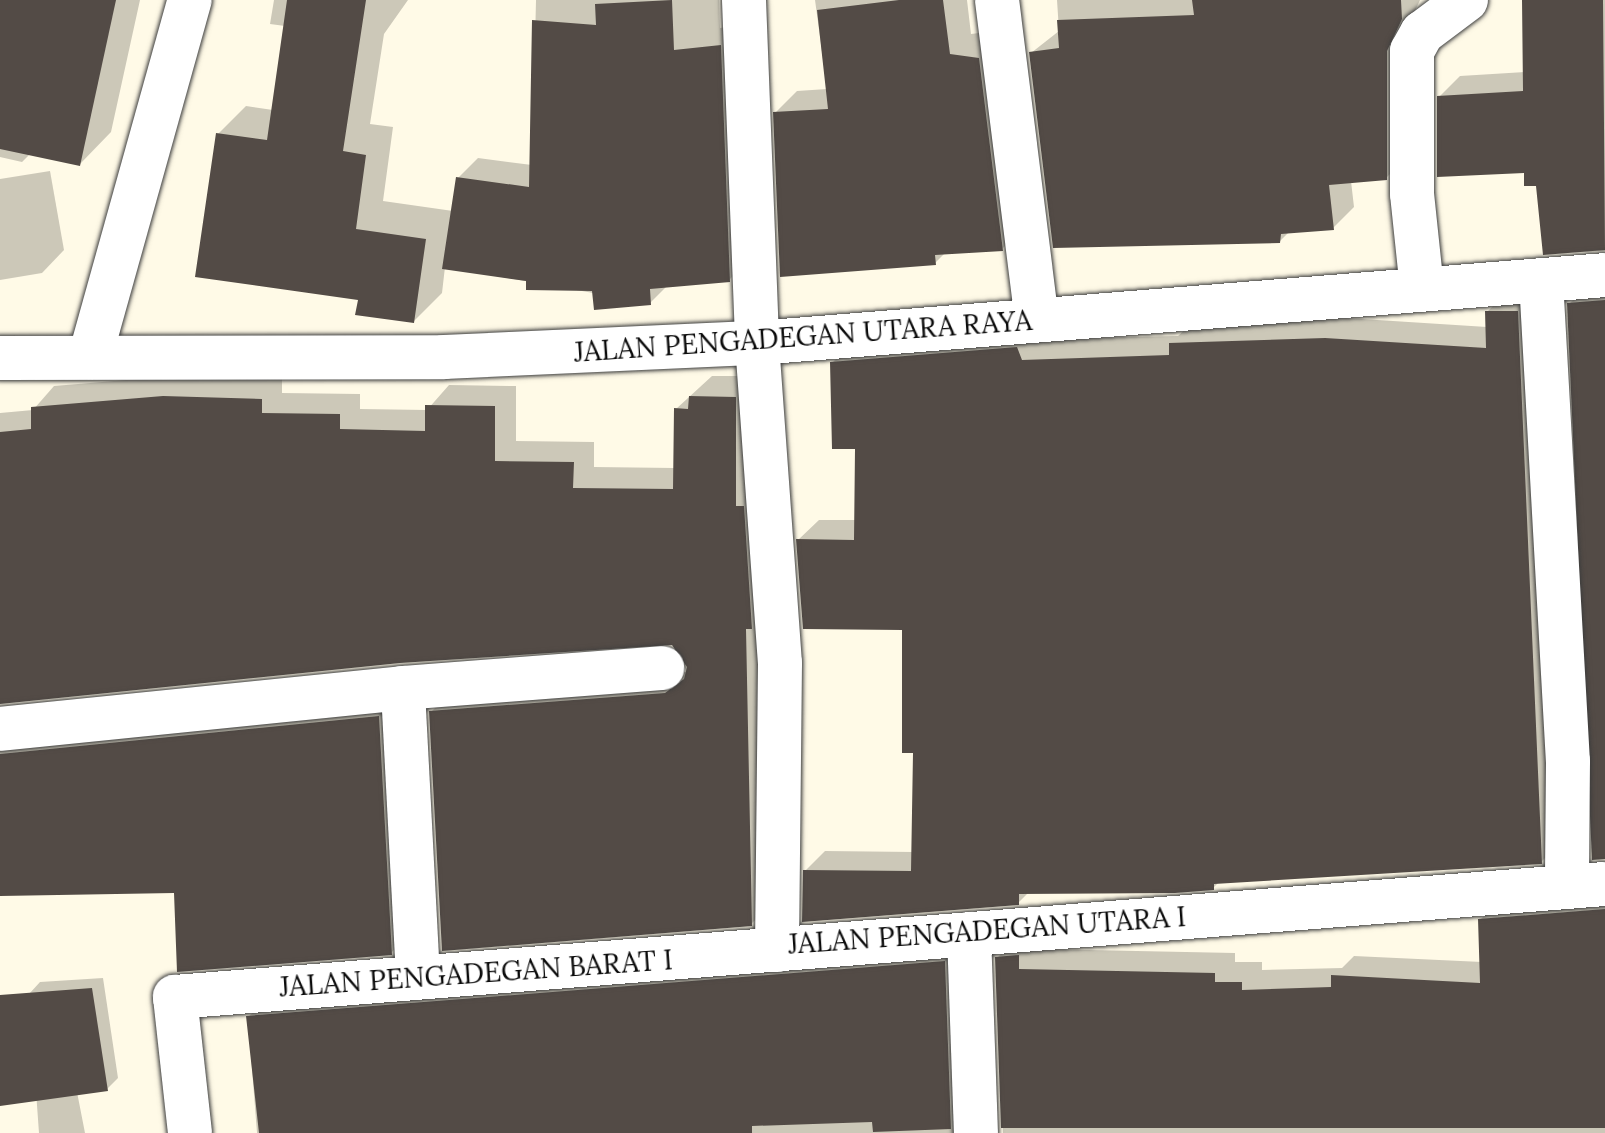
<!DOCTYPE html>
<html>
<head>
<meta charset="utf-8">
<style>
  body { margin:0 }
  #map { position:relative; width:1605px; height:1133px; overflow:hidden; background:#fffae7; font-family:Lora,serif }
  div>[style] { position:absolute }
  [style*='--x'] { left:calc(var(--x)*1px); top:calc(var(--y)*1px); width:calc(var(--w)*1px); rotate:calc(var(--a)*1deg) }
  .shadow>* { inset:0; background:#0003 }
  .building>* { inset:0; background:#534b46 }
  .roads { filter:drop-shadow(0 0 2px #3d3d3d) drop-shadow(0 0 2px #3d3d3d) }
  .minor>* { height:44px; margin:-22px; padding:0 22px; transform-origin:22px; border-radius:22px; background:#fff }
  span { translate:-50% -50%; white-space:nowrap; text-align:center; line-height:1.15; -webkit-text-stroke:8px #fff; paint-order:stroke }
  .street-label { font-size:28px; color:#0a0a0a }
</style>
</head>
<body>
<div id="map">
  <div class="shadow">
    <div style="clip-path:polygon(0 0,140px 0,111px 132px,80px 164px,31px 153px,22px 162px,0 157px)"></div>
    <div style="clip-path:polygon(274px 0,408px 0,384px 34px,370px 124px,393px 127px,383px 201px,453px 211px,458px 178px,478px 158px,532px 165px,536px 0,719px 0,720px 28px,740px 25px,749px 260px,729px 280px,668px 285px,650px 303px,445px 267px,442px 293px,414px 321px,360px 298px,218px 134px,246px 106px,273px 110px,285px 26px,270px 24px)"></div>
    <div style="clip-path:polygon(815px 0,967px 0,971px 34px,995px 31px,1024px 227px,1002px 249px,946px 252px,935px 263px,775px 113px,797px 91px,827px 89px)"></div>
    <div style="clip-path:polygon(1057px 0,1420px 0,1407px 28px,1407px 157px,1386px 178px,1351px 181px,1354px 207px,1333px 228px,1289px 232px,1280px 241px,1031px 53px,1059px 31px)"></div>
    <div style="clip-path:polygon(1524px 0,1605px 0,1605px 251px,1545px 253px,1538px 184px,1439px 97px,1460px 76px,1525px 72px)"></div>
    <div style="clip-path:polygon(50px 171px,64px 250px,42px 273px,0 280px,0 179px)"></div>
    <div style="clip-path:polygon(1605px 281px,1605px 859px,1569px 304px,1590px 283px)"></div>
    <div style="clip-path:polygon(1537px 291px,1562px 841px,1541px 862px,1220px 881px,1213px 888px,1029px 892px,1018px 903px,805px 871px,825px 851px,914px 852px,915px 751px,904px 628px,798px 540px,819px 520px,856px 520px,857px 447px,832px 363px,852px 343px,1178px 336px,1192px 323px,1346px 318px,1487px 327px,1487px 312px,1507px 292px)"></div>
    <div style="clip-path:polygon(186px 375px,282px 378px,282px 393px,360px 394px,360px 409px,427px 410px,449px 385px,516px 386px,516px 441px,594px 442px,594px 467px,675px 468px,676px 409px,712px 376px,756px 376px,773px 903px,751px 924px,431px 712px,453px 690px,687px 672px,675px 644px,400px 661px,0 702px,0 413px,33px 410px,54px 386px)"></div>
    <div style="clip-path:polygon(400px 695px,412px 931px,391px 953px,176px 891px,0 894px,0 720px)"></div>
    <div style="clip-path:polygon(1605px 891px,1605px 1133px,1003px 1133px,997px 958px,1018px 937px,1039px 949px,1235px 953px,1235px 962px,1262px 962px,1262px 970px,1342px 968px,1354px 956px,1482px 962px,1480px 920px,1501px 899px)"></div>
    <div style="clip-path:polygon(965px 942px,983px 1133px,257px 1133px,248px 1017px,269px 997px)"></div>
    <div style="clip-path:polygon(103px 978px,118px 1078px,107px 1089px,77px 1092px,85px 1133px,39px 1133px,29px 994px,40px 982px)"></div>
  </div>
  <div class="building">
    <div style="clip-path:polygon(0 0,116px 0,80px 166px,0 149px)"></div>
    <div style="clip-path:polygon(287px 0,366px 0,343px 151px,366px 155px,356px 229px,426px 239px,414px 323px,355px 315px,358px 300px,195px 277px,216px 133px,267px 140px)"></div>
    <div style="clip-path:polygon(672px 0,674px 50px,721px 45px,730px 282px,650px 289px,651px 305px,594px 310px,592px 291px,526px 290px,526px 281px,442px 269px,456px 177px,529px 187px,532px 20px,596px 25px,595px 4px)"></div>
    <div style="clip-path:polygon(899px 0,943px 0,950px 54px,979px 58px,1003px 251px,935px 255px,936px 265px,780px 277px,773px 112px,828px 109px,817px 10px)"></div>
    <div style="clip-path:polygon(1192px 0,1401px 0,1402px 19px,1387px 51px,1387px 180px,1329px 185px,1334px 230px,1281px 234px,1280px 243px,1053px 248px,1029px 52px,1059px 48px,1057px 20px,1194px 15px)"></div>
    <div style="clip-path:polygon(1522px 0,1603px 0,1605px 250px,1543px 255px,1536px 186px,1524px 186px,1524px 173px,1437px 177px,1437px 96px,1523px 91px)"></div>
    <div style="clip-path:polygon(1605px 300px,1605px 859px,1592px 860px,1567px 303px)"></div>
    <div style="clip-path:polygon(1485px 311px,1518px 311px,1542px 864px,1214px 884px,1214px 890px,1175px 893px,1019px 894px,1019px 905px,802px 922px,803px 870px,911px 871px,913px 753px,902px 753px,902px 630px,803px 629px,796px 539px,854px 540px,855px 449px,832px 449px,830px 362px,1017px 347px,1022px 360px,1169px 355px,1169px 343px,1325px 338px,1486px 348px)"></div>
    <div style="clip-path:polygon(689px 396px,736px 397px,736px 506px,744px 506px,752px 629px,746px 629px,752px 926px,442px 951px,429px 711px,665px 693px,684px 679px,687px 667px,672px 645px,400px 663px,0 704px,0 432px,31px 429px,31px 407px,163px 396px,262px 399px,262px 413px,340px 414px,340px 429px,425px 431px,425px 405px,495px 406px,495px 461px,574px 462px,573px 488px,673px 489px,674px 408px,688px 409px)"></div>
    <div style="clip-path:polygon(379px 716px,392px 955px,177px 972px,174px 893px,0 896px,0 754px)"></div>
    <div style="clip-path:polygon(1605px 909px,1605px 1128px,1001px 1128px,995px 957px,1019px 955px,1019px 969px,1215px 973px,1215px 982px,1242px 982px,1242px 990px,1331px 987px,1331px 975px,1480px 983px,1478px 919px)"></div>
    <div style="clip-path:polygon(945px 961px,951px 1129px,873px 1132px,872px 1122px,752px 1126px,752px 1133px,259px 1133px,246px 1016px)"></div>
    <div style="clip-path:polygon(92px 988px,108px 1091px,0 1106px,0 995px)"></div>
  </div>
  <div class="roads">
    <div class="minor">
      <div style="--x:744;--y:0;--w:343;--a:87.8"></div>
      <div style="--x:757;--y:343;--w:321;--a:85.9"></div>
      <div style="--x:780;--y:663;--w:287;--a:90.6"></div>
      <div style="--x:997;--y:0;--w:322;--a:82.9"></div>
      <div style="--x:1541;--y:280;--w:482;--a:86.8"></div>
      <div style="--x:1568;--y:761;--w:126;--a:90.5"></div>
      <div style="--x:1422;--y:289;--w:96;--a:-96"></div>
      <div style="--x:1412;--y:194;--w:143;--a:-90"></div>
      <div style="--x:1412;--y:51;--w:21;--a:-61"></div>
      <div style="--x:1422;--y:33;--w:55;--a:-36.9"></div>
      <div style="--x:90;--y:357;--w:371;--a:-74.4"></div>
      <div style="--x:0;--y:358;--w:444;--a:-0.1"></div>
      <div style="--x:444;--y:357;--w:313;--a:-2.6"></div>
      <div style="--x:757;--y:343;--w:851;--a:-4.58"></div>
      <div style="--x:0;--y:729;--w:405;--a:-5.8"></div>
      <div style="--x:969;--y:934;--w:199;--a:88"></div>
      <div style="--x:418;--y:977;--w:289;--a:-93"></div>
      <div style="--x:403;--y:688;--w:260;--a:-4.4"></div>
      <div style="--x:190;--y:1133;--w:137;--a:-96.3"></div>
      <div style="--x:175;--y:997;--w:1434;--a:-4.52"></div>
    </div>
  </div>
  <div class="street-label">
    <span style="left:803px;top:336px;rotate:-4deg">JALAN PENGADEGAN UTARA RAYA</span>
    <span style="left:987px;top:930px;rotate:-4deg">JALAN PENGADEGAN UTARA I</span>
    <span style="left:476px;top:973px;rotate:-4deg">JALAN PENGADEGAN BARAT I</span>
  </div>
</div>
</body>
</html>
